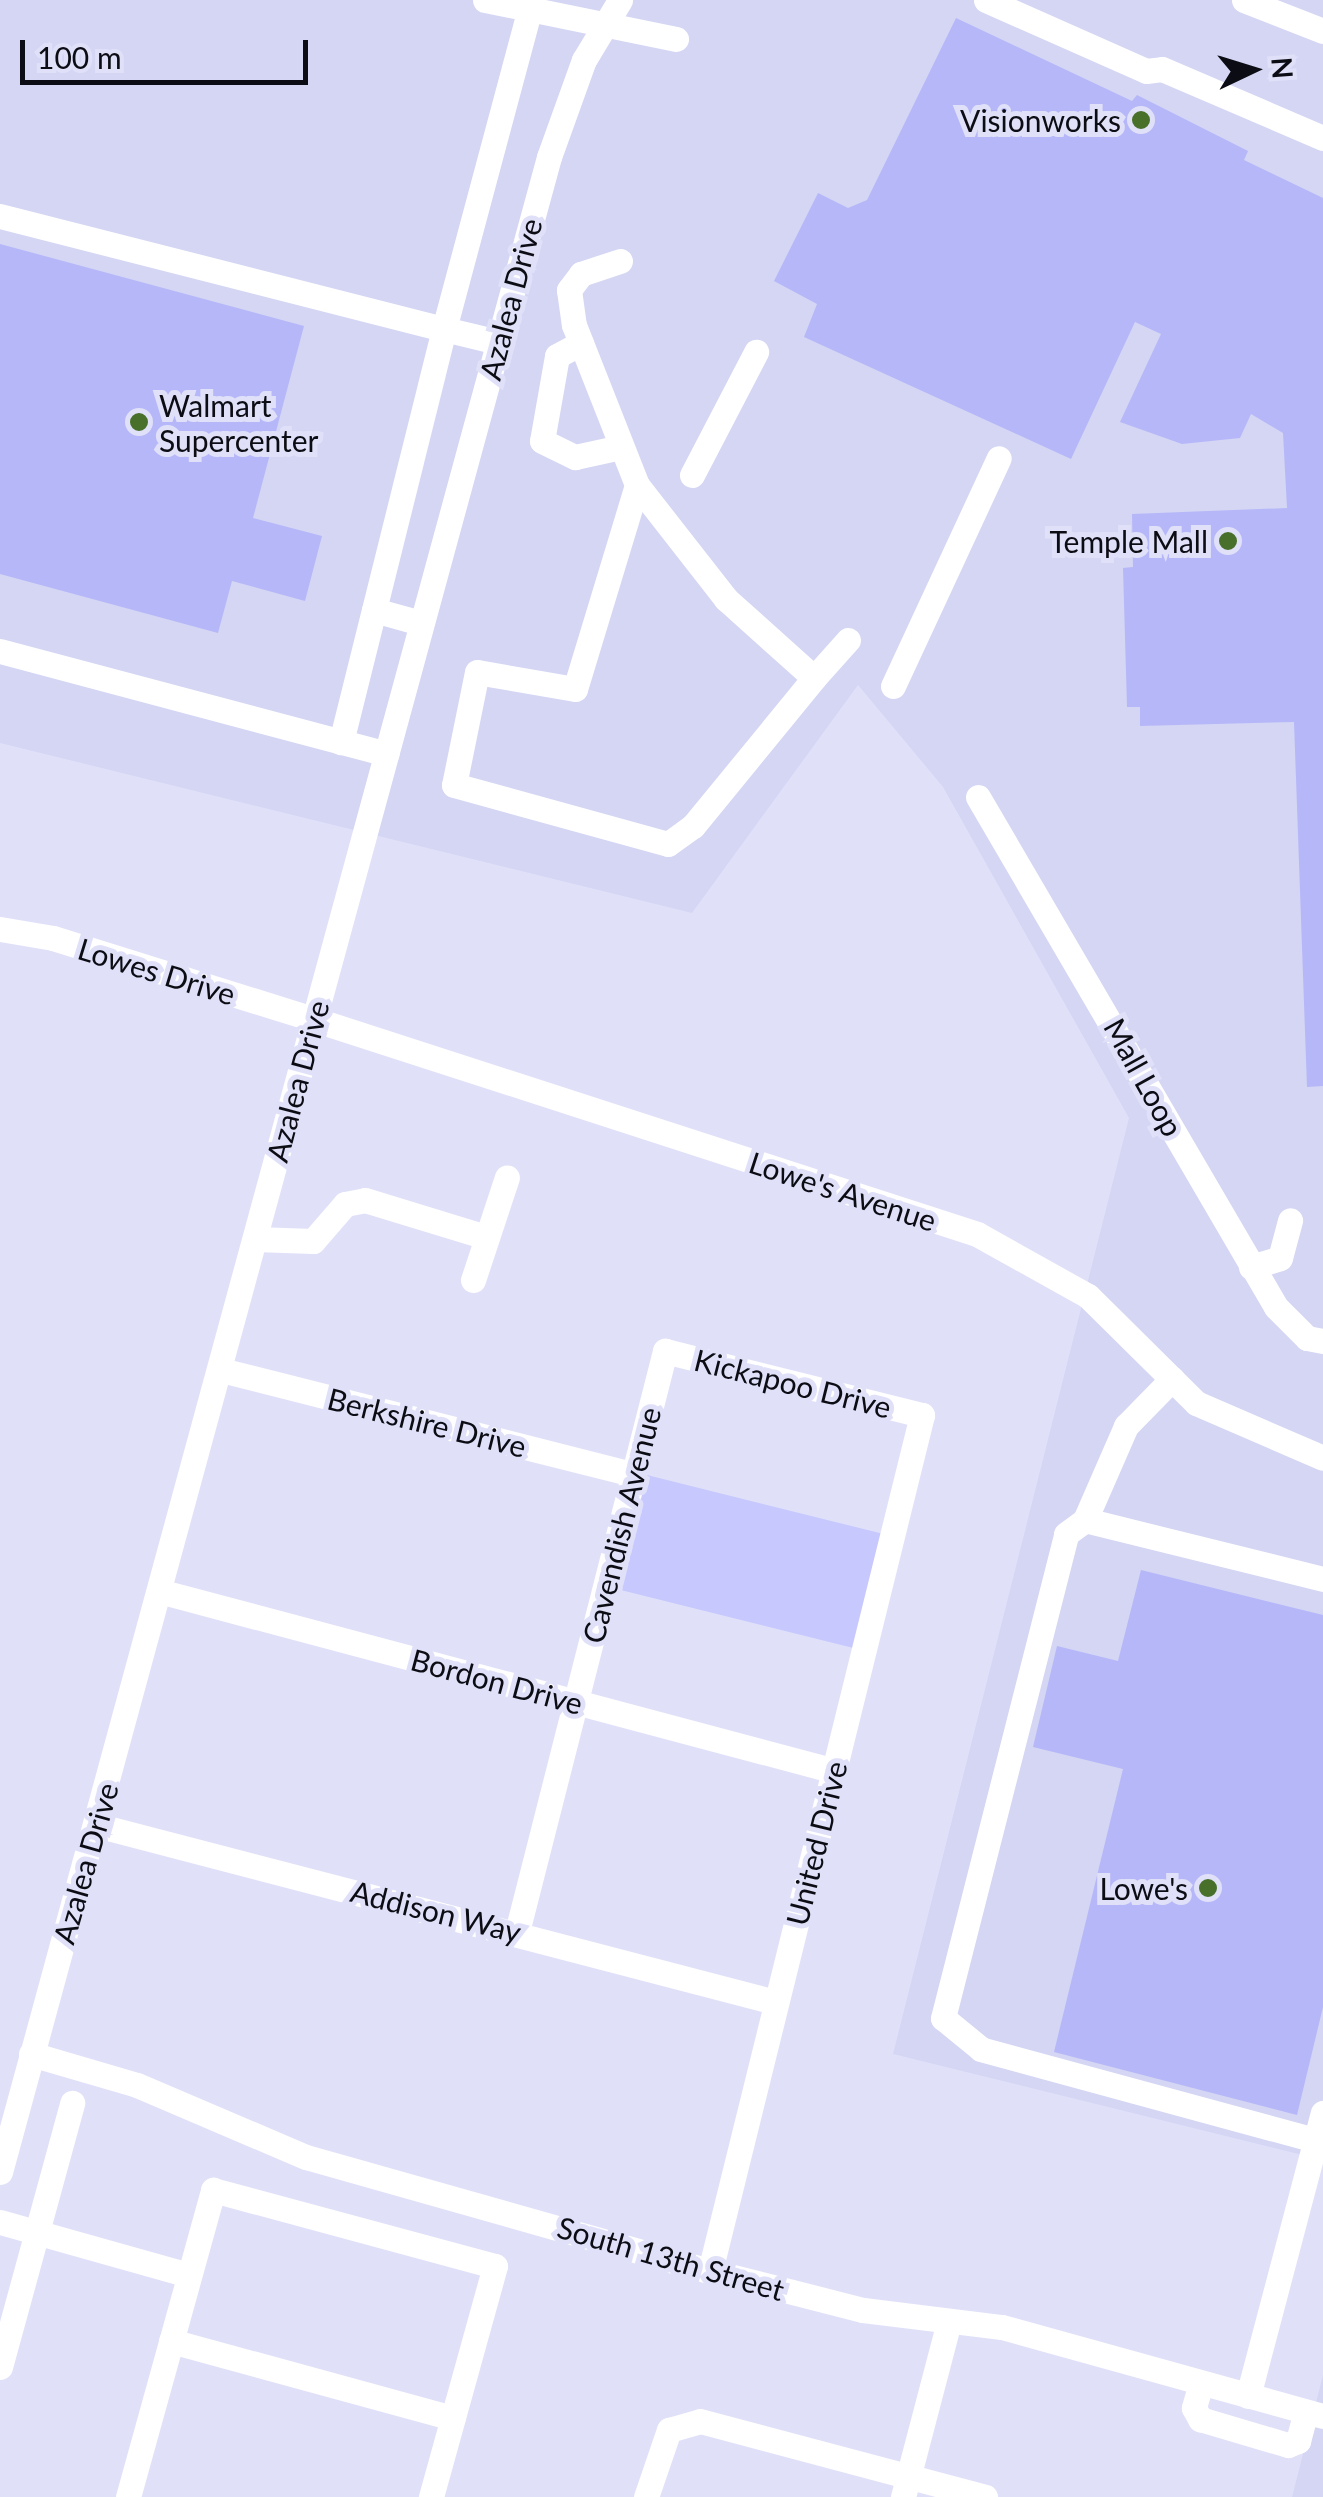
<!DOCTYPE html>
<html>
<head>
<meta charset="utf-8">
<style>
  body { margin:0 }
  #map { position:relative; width:1323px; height:2497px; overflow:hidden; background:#e0e1f9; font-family:Lato,sans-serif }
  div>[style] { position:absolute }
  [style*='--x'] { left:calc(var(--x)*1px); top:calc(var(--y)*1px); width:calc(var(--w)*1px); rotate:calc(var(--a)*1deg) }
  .built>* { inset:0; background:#d4d6f4 }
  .green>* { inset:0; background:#c7c9fe; transform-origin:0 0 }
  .building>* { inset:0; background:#b6b7f8 }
  .minor>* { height:25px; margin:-12.5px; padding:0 12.5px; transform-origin:12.5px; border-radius:12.5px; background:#fff }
  .dots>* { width:28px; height:28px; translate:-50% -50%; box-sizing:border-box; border:5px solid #e0e1f9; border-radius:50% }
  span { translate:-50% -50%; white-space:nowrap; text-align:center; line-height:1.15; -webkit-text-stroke:10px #e0e1f9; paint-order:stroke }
  .poi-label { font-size:30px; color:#0c0c14 }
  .right { translate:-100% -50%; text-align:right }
  .left { translate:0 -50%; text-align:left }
  .street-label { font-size:30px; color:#0c0c14 }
  .north { position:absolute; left:1203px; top:20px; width:100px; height:100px; -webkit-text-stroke:8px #e0e1f9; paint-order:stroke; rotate:86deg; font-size:28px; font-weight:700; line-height:40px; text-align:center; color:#0c0c14 }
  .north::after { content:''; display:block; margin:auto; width:35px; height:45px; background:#0c0c14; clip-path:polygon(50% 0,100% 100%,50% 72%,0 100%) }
  .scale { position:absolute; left:20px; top:40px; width:288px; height:45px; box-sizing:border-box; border:5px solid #0c0c14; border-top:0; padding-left:12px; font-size:30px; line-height:35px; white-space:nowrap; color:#0c0c14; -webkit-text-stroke:8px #e0e1f9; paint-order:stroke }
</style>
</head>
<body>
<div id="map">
  <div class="built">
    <div style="clip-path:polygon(0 0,1323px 0,1323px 2160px,893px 2054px,1129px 1118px,943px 787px,858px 685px,692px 913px,0 743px)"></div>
    <div style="clip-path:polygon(1323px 2375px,1323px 2497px,1292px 2497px)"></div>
  </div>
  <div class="green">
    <div style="left:647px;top:1475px;width:243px;height:118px;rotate:14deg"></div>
  </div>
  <div class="building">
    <div style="clip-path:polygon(956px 18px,1132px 101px,1137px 95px,1248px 151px,1244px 160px,1323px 198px,1323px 1086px,1307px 1087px,1294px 722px,1140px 726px,1140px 707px,1127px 707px,1123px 568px,1133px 567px,1132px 514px,1287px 508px,1283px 433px,1251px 414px,1240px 438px,1182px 444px,1120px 422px,1161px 334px,1135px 322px,1071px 459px,804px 337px,817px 304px,774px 281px,818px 193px,848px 208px,867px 200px)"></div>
    <div style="clip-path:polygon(0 244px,304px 326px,253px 518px,322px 536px,305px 601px,232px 581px,218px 633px,0 574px)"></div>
    <div style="clip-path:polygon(1141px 1570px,1323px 1615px,1323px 2007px,1297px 2115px,1054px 2052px,1123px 1769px,1033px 1747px,1057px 1646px,1118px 1661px)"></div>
  </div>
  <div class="minor">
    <div style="--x:485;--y:0;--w:195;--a:11.5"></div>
    <div style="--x:986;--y:0;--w:175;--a:23.9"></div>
    <div style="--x:1146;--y:71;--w:16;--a:-7"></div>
    <div style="--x:1162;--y:69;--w:175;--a:23.2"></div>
    <div style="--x:1244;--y:0;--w:85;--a:21.4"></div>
    <div style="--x:0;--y:216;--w:458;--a:14.3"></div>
    <div style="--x:444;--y:329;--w:426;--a:104"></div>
    <div style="--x:620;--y:261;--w:41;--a:161.6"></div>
    <div style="--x:581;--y:274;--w:20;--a:127"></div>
    <div style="--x:569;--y:290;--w:35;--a:82"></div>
    <div style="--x:574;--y:325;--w:172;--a:68.5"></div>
    <div style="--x:637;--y:485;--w:145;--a:52"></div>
    <div style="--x:726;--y:599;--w:118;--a:41.9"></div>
    <div style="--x:814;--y:678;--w:51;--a:-48.2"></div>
    <div style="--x:498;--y:342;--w:56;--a:-166.5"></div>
    <div style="--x:444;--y:329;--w:329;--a:-75"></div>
    <div style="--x:581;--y:343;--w:27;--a:152"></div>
    <div style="--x:557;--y:356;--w:86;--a:100"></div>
    <div style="--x:542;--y:441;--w:37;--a:26"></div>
    <div style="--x:575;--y:457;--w:47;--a:-12.3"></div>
    <div style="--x:692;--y:475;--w:139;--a:-62.5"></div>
    <div style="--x:637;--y:485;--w:213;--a:106.9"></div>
    <div style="--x:575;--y:689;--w:99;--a:-170.2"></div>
    <div style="--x:477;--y:672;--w:115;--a:101.5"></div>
    <div style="--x:454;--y:785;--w:222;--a:15.4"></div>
    <div style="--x:668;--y:844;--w:31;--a:-36"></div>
    <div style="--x:693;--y:826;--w:191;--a:-50.7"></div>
    <div style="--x:374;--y:610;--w:49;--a:15.5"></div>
    <div style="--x:0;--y:651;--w:400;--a:14.9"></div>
    <div style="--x:893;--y:686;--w:251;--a:-65.1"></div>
    <div style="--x:978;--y:797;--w:591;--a:59.7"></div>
    <div style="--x:1276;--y:1307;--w:44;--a:45"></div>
    <div style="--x:1307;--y:1338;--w:16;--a:11"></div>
    <div style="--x:0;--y:929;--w:54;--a:9.6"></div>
    <div style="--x:53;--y:938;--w:272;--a:17.3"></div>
    <div style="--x:313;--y:1019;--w:698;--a:17.94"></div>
    <div style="--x:977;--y:1234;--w:127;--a:29.2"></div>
    <div style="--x:1088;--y:1296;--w:152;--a:44.7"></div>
    <div style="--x:1196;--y:1403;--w:138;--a:23.4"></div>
    <div style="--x:255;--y:1239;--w:58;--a:2"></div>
    <div style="--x:313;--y:1241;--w:49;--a:-49.1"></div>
    <div style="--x:345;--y:1204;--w:20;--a:-11"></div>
    <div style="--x:365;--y:1200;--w:127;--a:17"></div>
    <div style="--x:1251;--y:1267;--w:30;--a:-17"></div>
    <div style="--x:1280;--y:1258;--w:39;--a:-75"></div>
    <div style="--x:473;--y:1280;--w:108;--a:-71.7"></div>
    <div style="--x:221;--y:1370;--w:425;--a:14.2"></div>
    <div style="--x:1085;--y:1520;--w:103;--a:-66.4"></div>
    <div style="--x:1126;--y:1426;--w:66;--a:-45.6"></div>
    <div style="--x:159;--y:1591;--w:700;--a:14.91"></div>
    <div style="--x:96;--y:1825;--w:702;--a:14.61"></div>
    <div style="--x:517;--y:1932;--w:600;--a:-75.71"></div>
    <div style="--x:665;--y:1351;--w:265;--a:14"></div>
    <div style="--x:922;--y:1415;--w:882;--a:103.91"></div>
    <div style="--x:31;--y:2054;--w:110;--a:16.3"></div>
    <div style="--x:137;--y:2085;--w:184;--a:23.1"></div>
    <div style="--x:306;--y:2157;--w:420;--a:15.8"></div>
    <div style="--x:710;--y:2271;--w:158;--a:14.3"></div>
    <div style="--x:863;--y:2310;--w:140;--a:7"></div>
    <div style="--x:1002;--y:2327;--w:333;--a:15.5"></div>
    <div style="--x:1315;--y:2140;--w:346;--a:-164.8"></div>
    <div style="--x:981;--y:2049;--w:49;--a:-140.8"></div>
    <div style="--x:943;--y:2018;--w:499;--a:-75.7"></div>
    <div style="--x:1066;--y:1534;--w:24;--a:-36"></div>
    <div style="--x:1085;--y:1520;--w:245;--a:13.9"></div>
    <div style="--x:0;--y:2172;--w:2088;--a:-74.76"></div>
    <div style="--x:549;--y:157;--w:103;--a:-70.2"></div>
    <div style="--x:584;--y:60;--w:70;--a:-59"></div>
    <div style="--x:0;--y:2222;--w:196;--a:15.7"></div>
    <div style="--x:171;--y:2341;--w:292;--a:15.3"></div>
    <div style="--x:0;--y:2367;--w:274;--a:-74.7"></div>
    <div style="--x:1201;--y:2383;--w:26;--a:106"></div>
    <div style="--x:1194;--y:2408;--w:13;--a:61"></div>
    <div style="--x:1200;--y:2419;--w:92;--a:16.5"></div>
    <div style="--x:1288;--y:2445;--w:11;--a:-22"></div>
    <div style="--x:1298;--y:2441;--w:30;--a:-75"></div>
    <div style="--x:1248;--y:2396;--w:293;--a:-75.2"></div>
    <div style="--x:128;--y:2497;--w:319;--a:-74.5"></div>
    <div style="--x:213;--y:2190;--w:292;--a:15.1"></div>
    <div style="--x:495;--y:2266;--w:240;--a:105.5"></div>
    <div style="--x:646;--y:2497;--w:71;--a:-71.1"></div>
    <div style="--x:669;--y:2430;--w:32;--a:-16"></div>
    <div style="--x:700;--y:2421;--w:295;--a:14.9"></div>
    <div style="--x:903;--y:2497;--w:181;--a:-75.3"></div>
  </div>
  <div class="dots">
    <div style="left:1141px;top:120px;background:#48702b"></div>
    <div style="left:139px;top:422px;background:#48702b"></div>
    <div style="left:1228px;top:541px;background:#48702b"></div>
    <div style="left:1208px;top:1888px;background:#48702b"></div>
  </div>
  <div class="poi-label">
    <span class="right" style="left:1121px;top:120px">Visionworks</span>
    <span class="left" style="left:159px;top:422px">Walmart<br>Supercenter</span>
    <span class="right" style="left:1208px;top:541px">Temple Mall</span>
    <span class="right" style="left:1188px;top:1888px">Lowe's</span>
  </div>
  <div class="street-label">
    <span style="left:510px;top:299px;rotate:-75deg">Azalea Drive</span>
    <span style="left:157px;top:971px;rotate:17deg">Lowes Drive</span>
    <span style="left:1144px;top:1077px;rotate:61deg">Mall Loop</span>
    <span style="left:297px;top:1081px;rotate:-75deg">Azalea Drive</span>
    <span style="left:843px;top:1191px;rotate:18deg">Lowe's Avenue</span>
    <span style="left:793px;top:1383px;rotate:14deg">Kickapoo Drive</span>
    <span style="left:427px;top:1422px;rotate:14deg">Berkshire Drive</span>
    <span style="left:621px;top:1525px;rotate:-76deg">Cavendish Avenue</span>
    <span style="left:497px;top:1681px;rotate:15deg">Bordon Drive</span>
    <span style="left:816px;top:1843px;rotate:-76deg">United Drive</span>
    <span style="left:85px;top:1863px;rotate:-74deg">Azalea Drive</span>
    <span style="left:436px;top:1911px;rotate:14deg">Addison Way</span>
    <span style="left:671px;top:2258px;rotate:16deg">South 13th Street</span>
  </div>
  <div class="north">N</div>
  <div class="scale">100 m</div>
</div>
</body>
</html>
